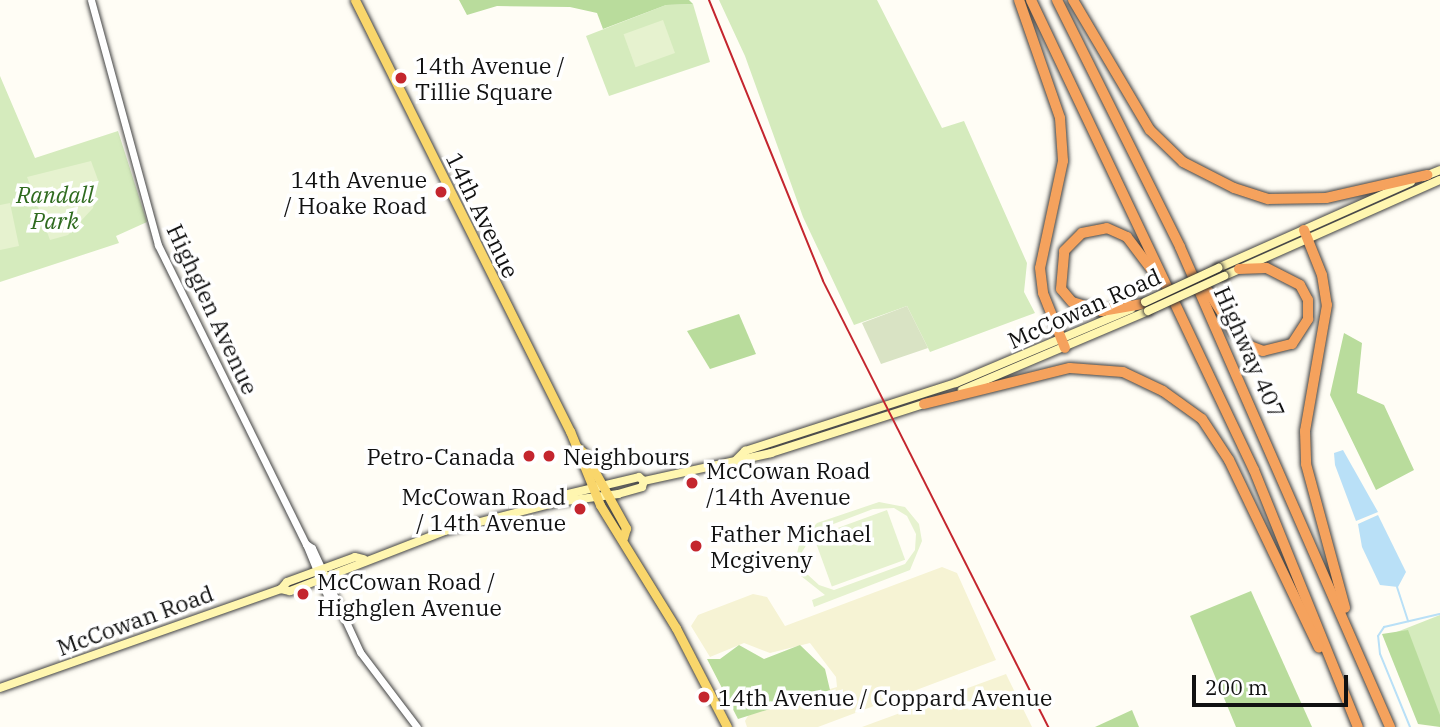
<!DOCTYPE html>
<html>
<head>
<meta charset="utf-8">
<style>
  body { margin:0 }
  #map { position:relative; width:1440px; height:727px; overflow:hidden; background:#fffdf5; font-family:"IBM Plex Serif",serif }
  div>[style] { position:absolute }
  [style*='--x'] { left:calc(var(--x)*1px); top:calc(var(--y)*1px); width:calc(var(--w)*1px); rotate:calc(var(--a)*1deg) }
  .farmland>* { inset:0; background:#f6f3d4 }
  .green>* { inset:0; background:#d5ebbd }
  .forest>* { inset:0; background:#b9dc9c }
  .cemetery>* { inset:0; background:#d9e3c4 }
  .pitch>* { inset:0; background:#e6f2cf; transform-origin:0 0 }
  .water>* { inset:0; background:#b9e0f7 }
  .stream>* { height:2px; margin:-1px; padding:0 1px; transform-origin:1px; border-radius:1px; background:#b9e0f7 }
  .roads { filter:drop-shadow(0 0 2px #444) drop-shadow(0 0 2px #444) }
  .tertiary>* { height:7px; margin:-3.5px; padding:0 3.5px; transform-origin:3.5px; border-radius:3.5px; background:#fff }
  .secondary>* { height:8px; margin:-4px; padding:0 4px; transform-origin:4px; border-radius:4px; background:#fff6b0 }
  .primary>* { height:9px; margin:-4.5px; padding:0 4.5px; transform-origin:4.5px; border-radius:4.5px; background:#f9d66b }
  .motorway>* { height:10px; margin:-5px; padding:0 5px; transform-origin:5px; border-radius:5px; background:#f5a25d }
  .rail>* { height:2px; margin:-1px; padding:0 1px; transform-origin:1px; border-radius:1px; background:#c4262e }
  .bridges { filter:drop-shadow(0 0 2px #333) drop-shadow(0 0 2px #333) }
  .secondary-bridge>* { height:8px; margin:-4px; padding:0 4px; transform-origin:4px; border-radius:4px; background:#fff6b0 }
  .dots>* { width:19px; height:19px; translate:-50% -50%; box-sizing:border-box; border:4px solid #fff; border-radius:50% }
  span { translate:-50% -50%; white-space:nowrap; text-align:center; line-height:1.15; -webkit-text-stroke:7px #fff; paint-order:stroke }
  .poi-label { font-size:23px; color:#111 }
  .left { translate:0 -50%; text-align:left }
  .right { translate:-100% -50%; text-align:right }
  .park-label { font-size:23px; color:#2f6b1f; font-style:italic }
  .street-label { font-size:23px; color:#111 }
  .scale { position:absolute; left:1192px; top:675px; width:156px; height:32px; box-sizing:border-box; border:4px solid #111; border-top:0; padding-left:9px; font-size:21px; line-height:24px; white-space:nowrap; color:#111; -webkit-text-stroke:5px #fff; paint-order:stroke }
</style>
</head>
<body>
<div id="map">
  <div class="farmland">
    <div style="clip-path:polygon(942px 567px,957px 573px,996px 660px,818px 727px,747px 727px,745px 721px,750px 712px,837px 687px,836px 677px,810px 643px,770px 653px,744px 643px,710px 657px,691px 626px,698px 615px,753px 594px,767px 597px,785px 626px)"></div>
    <div style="clip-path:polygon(1006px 674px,1032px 727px,862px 727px)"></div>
  </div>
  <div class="green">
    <div style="clip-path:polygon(719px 0,877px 0,942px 128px,964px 121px,1027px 263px,1024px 292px,1035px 313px,930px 352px,907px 306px,854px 325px,803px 217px,745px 56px)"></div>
    <div style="clip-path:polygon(693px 4px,710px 62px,609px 96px,586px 36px,666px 5px)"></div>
    <div style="clip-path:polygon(0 76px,35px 158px,118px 131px,147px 222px,116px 236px,119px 243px,0 282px)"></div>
    <div style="clip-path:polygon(1440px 615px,1440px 727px,1384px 637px)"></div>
  </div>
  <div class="forest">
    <div style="clip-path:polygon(459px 0,689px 0,693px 4px,666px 5px,603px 29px,597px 13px,570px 7px,497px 6px,467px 15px)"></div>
    <div style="clip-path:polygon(739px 314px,756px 354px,710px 369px,687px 331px)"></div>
    <div style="clip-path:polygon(1344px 333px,1362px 343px,1357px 393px,1384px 405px,1414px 470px,1376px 490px,1330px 395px)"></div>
    <div style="clip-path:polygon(1251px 591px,1312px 727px,1236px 727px,1190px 616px)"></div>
    <div style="clip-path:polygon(1408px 630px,1440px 715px,1440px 727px,1418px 724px,1382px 634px)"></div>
    <div style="clip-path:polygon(739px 645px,764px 659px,800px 645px,825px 669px,830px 690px,738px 719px,707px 659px,720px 659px)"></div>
    <div style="clip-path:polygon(1132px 710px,1139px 727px,1095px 727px)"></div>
  </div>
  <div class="cemetery">
    <div style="clip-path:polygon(907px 306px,928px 348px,881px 364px,862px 323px)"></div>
  </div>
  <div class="pitch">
    <div style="left:663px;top:20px;width:35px;height:42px;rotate:70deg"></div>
    <div style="clip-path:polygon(91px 161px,98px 180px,93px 208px,68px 235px,50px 240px,27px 177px)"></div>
    <div style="clip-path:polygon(10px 203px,19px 246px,0 250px,0 205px)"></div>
    <div style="clip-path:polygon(evenodd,879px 502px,905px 507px,919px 524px,922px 541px,910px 570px,814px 607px,812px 600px,825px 595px,801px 576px,796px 557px,800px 541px,817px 523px,879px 502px,894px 508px,907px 516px,916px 534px,915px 550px,905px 564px,834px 590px,819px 585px,807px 574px,802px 552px,815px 531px,873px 509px,894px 508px)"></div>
    <div style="left:887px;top:510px;width:53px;height:78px;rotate:70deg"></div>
  </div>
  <div class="water">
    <div style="clip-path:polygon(1343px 450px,1378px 512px,1356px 521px,1335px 465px,1334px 453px)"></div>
    <div style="clip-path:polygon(1378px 515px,1406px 572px,1398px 587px,1380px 585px,1362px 547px,1358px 524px)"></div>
  </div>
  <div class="stream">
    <div style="--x:1397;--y:587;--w:36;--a:72"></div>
    <div style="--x:1410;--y:727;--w:79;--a:-112.3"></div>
    <div style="--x:1380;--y:654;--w:18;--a:-96"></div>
    <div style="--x:1378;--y:636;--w:11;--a:-56"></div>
    <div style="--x:1384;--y:627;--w:57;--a:-13.1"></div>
  </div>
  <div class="roads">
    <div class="tertiary">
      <div style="--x:91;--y:0;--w:254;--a:74.7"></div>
      <div style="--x:158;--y:245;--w:334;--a:63.7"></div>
      <div style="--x:306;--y:544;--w:61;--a:67.7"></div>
      <div style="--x:329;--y:600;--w:7;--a:27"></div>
      <div style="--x:306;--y:544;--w:7;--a:34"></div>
      <div style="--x:312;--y:548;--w:115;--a:65.2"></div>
      <div style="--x:360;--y:652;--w:94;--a:52.8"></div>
    </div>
    <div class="secondary">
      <div style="--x:1423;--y:177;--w:18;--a:-22"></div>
      <div style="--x:1218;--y:268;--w:211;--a:-24"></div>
      <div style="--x:1224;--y:276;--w:236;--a:-24"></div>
      <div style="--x:962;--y:390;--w:202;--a:-23"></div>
      <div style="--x:736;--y:460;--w:13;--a:-45"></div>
      <div style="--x:745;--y:451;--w:222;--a:-17.9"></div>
      <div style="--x:956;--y:383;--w:190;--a:-22.9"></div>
      <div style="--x:558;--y:502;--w:9;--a:-49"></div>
      <div style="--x:564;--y:495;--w:77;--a:-13.5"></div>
      <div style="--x:639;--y:477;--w:6;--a:39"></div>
      <div style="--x:281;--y:589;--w:9;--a:-49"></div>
      <div style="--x:287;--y:582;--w:72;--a:-20.2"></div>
      <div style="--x:355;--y:557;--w:9;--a:13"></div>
      <div style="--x:0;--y:688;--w:298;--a:-19.4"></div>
      <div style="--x:281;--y:589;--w:9;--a:13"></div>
      <div style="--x:290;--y:591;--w:166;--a:-21.2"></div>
      <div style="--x:445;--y:531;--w:117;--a:-14.4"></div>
      <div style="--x:558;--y:502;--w:61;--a:-7.6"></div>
      <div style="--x:618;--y:494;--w:25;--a:-16"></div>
      <div style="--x:642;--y:487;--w:6;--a:-72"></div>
      <div style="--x:644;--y:481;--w:130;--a:-12.4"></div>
      <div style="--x:771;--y:453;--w:164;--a:-17.8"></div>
    </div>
    <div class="primary">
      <div style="--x:355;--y:0;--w:482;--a:63.5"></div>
      <div style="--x:570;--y:431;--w:80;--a:67.9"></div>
      <div style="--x:600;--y:505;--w:145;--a:58.3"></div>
      <div style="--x:676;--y:628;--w:111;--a:62.7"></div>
      <div style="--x:577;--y:447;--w:11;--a:41"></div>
      <div style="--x:585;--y:454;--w:85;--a:61"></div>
      <div style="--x:626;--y:528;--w:10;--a:107"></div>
    </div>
    <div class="motorway">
      <div style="--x:1019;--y:0;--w:125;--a:70.8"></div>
      <div style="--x:1060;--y:118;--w:43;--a:86"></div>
      <div style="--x:1063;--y:161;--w:109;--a:102.1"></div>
      <div style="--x:1040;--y:268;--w:25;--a:83"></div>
      <div style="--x:1043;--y:293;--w:59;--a:68.2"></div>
      <div style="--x:1031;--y:0;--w:520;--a:64.62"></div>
      <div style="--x:1254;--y:470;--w:277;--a:68"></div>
      <div style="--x:1057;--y:0;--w:276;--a:63.5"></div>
      <div style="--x:1180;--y:247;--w:524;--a:66.37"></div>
      <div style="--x:1073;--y:0;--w:151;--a:59.4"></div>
      <div style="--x:1150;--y:130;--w:46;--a:44.1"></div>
      <div style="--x:1183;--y:162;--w:57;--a:27"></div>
      <div style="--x:1234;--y:188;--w:36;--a:18"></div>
      <div style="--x:1268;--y:199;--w:58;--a:-1"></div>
      <div style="--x:1326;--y:198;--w:104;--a:-12.8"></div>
      <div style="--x:1304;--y:230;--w:48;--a:68.2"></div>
      <div style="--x:1322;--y:275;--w:30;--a:81"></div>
      <div style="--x:1327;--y:305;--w:128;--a:99.9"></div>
      <div style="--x:1305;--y:431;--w:33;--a:88"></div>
      <div style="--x:1306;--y:464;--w:149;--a:74.8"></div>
      <div style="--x:1201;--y:280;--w:62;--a:57.6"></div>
      <div style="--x:1234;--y:332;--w:21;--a:41"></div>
      <div style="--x:1250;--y:346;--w:14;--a:21"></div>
      <div style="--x:1263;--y:351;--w:30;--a:-14"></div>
      <div style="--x:1292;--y:344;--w:30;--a:-57"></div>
      <div style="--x:1308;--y:319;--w:19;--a:-90"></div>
      <div style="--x:1308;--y:300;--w:17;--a:-118"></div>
      <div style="--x:1300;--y:285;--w:38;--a:-153"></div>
      <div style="--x:1266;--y:268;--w:27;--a:178"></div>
      <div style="--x:1142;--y:304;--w:41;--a:170.1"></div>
      <div style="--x:1102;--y:311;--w:31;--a:-163"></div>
      <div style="--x:1072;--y:302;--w:17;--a:-130"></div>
      <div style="--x:1061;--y:289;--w:38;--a:-85"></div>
      <div style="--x:1064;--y:251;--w:25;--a:-45"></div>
      <div style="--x:1082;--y:233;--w:25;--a:-11"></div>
      <div style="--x:1107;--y:228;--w:22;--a:24"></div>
      <div style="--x:1127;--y:237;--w:51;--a:52.9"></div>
      <div style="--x:924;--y:404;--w:150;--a:-13.9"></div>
      <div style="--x:1070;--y:368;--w:53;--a:4.3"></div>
      <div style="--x:1123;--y:372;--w:44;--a:25.4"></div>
      <div style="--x:1163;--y:391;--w:48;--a:35.7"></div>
      <div style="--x:1202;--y:419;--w:49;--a:56.6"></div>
      <div style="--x:1229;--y:460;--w:208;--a:64.4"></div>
    </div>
  </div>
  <div class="rail">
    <div style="--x:709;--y:0;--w:303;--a:67.9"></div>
    <div style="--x:823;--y:281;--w:500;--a:63.2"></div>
  </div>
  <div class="bridges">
    <div class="secondary-bridge">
      <div style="--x:1145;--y:302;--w:81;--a:-25"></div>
      <div style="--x:1148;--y:311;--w:84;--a:-24.7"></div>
    </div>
  </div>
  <div class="dots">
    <div style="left:401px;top:78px;background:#c4262e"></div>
    <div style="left:441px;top:192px;background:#c4262e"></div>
    <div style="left:529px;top:456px;background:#c4262e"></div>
    <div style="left:549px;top:456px;background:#c4262e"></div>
    <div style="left:692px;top:483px;background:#c4262e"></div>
    <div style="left:580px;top:509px;background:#c4262e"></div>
    <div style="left:696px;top:546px;background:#c4262e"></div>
    <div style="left:303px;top:594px;background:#c4262e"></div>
    <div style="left:704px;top:697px;background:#c4262e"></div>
  </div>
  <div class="poi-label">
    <span class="left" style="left:415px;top:78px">14th Avenue /<br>Tillie Square</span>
    <span class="right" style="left:427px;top:192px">14th Avenue<br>/ Hoake Road</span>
    <span class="right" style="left:515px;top:456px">Petro-Canada</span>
    <span class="left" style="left:563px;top:456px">Neighbours</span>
    <span class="left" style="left:706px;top:483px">McCowan Road<br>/14th Avenue</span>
    <span class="right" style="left:566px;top:509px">McCowan Road<br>/ 14th Avenue</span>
    <span class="left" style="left:710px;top:546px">Father Michael<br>Mcgiveny</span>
    <span class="left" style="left:317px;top:594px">McCowan Road /<br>Highglen Avenue</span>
    <span class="left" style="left:718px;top:697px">14th Avenue / Coppard Avenue</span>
  </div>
  <div class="park-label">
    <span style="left:55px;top:207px">Randall<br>Park</span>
  </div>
  <div class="street-label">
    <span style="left:483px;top:215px;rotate:64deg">14th Avenue</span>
    <span style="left:1084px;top:308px;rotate:-24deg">McCowan Road</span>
    <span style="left:213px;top:309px;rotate:65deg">Highglen Avenue</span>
    <span style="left:1250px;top:352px;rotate:66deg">Highway 407</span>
    <span style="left:135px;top:620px;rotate:-20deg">McCowan Road</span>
  </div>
  <div class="scale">200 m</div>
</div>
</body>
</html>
